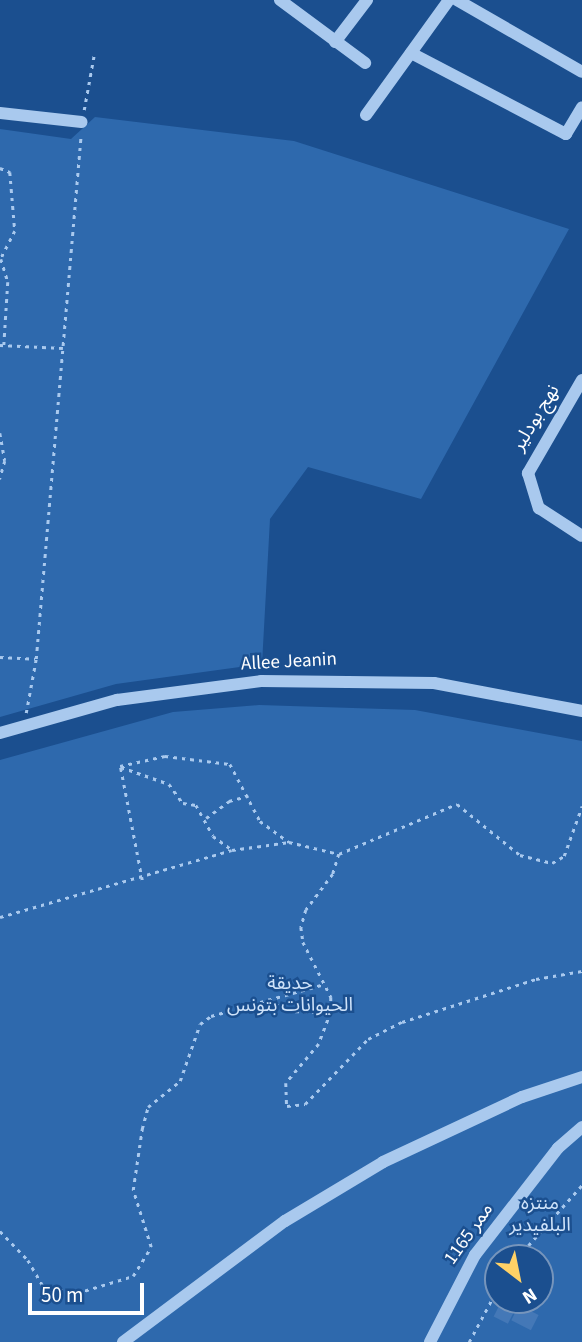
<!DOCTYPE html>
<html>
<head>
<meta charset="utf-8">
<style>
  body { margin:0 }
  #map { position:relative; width:582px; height:1342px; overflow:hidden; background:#1b4f8f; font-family:"Source Sans 3","Noto Sans Arabic",sans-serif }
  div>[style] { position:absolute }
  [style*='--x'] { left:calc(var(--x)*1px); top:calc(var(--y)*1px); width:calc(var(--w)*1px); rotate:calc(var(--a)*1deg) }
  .green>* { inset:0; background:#2e69ad }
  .building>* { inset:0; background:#4478b7; transform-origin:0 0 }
  .path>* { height:2.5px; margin-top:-1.25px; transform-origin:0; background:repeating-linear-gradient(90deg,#a9c9ee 0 3.5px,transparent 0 8.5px) }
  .minor>* { height:12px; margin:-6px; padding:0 6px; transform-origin:6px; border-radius:6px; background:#a9c9ee }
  span { translate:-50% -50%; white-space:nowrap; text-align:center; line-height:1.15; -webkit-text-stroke:5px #1b4f8f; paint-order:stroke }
  .street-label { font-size:19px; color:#fff }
  .park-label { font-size:19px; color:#cfe3fa }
  .north { position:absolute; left:484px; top:1244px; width:70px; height:70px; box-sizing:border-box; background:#1b4f8f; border:2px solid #7695bc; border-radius:50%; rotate:148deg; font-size:19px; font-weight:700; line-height:28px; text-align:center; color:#fff }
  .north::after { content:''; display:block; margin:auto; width:24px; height:32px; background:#ffd166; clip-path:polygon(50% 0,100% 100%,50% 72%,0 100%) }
  .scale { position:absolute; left:28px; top:1283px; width:116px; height:32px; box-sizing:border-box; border:4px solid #fff; border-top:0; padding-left:9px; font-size:21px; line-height:24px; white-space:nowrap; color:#fff; -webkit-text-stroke:5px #1b4f8f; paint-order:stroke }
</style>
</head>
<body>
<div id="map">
  <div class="green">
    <div style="clip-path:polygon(95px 117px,294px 141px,569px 229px,421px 499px,308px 467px,270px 519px,262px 664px,116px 684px,0 717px,0 129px,71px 139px)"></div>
    <div style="clip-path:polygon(evenodd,259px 705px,415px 710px,582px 741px,582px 1342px,0 1342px,0 760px,173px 712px,259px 705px,498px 1258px,540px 1258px,540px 1300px,498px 1300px,498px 1258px)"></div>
  </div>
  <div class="building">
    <div style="left:500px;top:1304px;width:16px;height:14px;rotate:27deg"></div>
    <div style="left:519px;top:1305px;width:22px;height:17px;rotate:27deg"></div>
  </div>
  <div class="path">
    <div style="--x:84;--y:110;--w:56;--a:-79.7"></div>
    <div style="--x:0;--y:168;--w:11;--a:22"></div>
    <div style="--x:10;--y:172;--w:59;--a:85.2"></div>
    <div style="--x:15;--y:231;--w:31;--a:117"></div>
    <div style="--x:1;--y:259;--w:24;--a:73"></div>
    <div style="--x:8;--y:282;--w:63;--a:93.6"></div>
    <div style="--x:0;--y:345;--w:63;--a:2.7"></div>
    <div style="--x:0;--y:433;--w:28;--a:80"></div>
    <div style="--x:5;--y:461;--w:19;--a:106"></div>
    <div style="--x:0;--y:657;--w:35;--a:3"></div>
    <div style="--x:26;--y:713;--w:55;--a:-79.5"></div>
    <div style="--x:36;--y:659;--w:527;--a:-85.1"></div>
    <div style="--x:121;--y:767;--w:51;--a:19.5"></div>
    <div style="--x:169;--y:784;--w:24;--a:54"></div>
    <div style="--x:183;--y:803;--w:13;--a:9"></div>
    <div style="--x:196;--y:805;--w:35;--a:61"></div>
    <div style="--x:213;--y:836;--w:24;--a:36"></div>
    <div style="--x:206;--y:818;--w:29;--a:-36"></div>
    <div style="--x:229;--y:801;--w:20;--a:-15"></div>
    <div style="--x:339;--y:854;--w:21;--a:107"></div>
    <div style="--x:333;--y:874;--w:45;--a:126.9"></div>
    <div style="--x:306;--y:910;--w:18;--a:106"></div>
    <div style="--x:301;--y:927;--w:15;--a:82"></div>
    <div style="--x:303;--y:942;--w:62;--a:63"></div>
    <div style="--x:331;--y:997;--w:15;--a:90"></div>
    <div style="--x:331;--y:1012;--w:34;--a:111"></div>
    <div style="--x:319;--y:1044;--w:51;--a:130.2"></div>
    <div style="--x:286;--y:1083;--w:23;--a:88"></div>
    <div style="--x:287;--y:1106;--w:18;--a:-6"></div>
    <div style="--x:305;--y:1104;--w:91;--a:-45.9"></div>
    <div style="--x:368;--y:1039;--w:38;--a:-27"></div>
    <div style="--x:402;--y:1022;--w:141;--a:-17.8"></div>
    <div style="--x:536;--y:979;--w:47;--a:-9.9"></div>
    <div style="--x:142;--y:880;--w:116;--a:-100.9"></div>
    <div style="--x:120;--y:766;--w:46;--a:-12.5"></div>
    <div style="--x:165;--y:756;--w:65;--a:7"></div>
    <div style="--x:230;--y:764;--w:64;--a:62.2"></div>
    <div style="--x:260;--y:821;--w:36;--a:36"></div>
    <div style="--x:0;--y:917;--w:241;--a:-16.1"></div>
    <div style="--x:232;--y:850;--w:58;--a:-8"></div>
    <div style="--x:289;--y:842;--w:51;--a:13.5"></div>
    <div style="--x:339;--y:854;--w:128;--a:-23"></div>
    <div style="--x:457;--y:804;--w:81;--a:39"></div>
    <div style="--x:520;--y:855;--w:33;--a:14"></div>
    <div style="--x:552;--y:863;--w:14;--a:-30"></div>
    <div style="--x:564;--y:856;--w:53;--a:-70.2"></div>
    <div style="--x:268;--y:999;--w:22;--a:32"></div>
    <div style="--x:287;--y:1011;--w:44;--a:1.3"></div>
    <div style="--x:0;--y:1231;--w:40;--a:46"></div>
    <div style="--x:28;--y:1260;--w:30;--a:60"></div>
    <div style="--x:43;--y:1286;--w:35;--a:12"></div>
    <div style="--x:77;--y:1293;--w:59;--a:-16.9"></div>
    <div style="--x:133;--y:1276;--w:34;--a:-58"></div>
    <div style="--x:151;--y:1247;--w:60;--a:-107.5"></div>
    <div style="--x:133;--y:1190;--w:62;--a:-81.6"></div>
    <div style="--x:142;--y:1129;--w:23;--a:-75"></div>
    <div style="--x:148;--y:1107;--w:41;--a:-39.1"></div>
    <div style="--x:180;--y:1081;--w:60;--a:-70.7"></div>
    <div style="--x:200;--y:1024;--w:14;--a:-36"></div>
    <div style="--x:211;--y:1016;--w:118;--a:-15.7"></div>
    <div style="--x:517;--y:1258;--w:98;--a:-48.3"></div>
    <div style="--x:469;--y:1342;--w:61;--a:-61.8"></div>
  </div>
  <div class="minor">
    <div style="--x:280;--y:0;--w:106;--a:36.5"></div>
    <div style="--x:457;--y:0;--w:144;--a:29.9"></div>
    <div style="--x:335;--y:42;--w:53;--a:-52.7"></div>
    <div style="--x:411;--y:53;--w:175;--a:27.6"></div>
    <div style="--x:566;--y:134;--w:31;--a:-59"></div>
    <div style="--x:0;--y:113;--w:82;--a:6.3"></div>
    <div style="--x:366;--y:115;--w:142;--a:-54.2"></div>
    <div style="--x:582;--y:380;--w:108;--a:120.1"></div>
    <div style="--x:528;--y:473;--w:37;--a:73"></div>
    <div style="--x:539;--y:508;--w:51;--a:33.1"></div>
    <div style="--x:0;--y:733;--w:122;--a:-15.8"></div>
    <div style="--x:117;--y:700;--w:145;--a:-7.5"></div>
    <div style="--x:261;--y:681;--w:173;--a:0.7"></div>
    <div style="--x:434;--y:683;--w:151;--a:10.7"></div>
    <div style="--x:123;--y:1342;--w:202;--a:-36.8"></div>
    <div style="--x:285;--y:1221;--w:114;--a:-31"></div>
    <div style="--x:383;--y:1162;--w:153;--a:-25.1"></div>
    <div style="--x:522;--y:1097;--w:63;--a:-18.4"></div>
    <div style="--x:430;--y:1342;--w:98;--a:-62.7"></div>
    <div style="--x:475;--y:1255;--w:135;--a:-52.2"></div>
    <div style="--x:558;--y:1148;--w:32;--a:-41"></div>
  </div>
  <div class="street-label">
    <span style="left:536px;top:418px;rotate:-59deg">نهج بودلير</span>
    <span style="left:289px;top:662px;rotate:-3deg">Allee Jeanin</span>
    <span style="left:469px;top:1234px;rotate:-55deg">ممر 1165</span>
  </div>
  <div class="park-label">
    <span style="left:290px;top:995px">حديقة<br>الحيوانات بتونس</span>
    <span style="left:540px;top:1215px">منتزه<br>البلفيدير</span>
  </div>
  <div class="north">N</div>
  <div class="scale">50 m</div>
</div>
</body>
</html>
